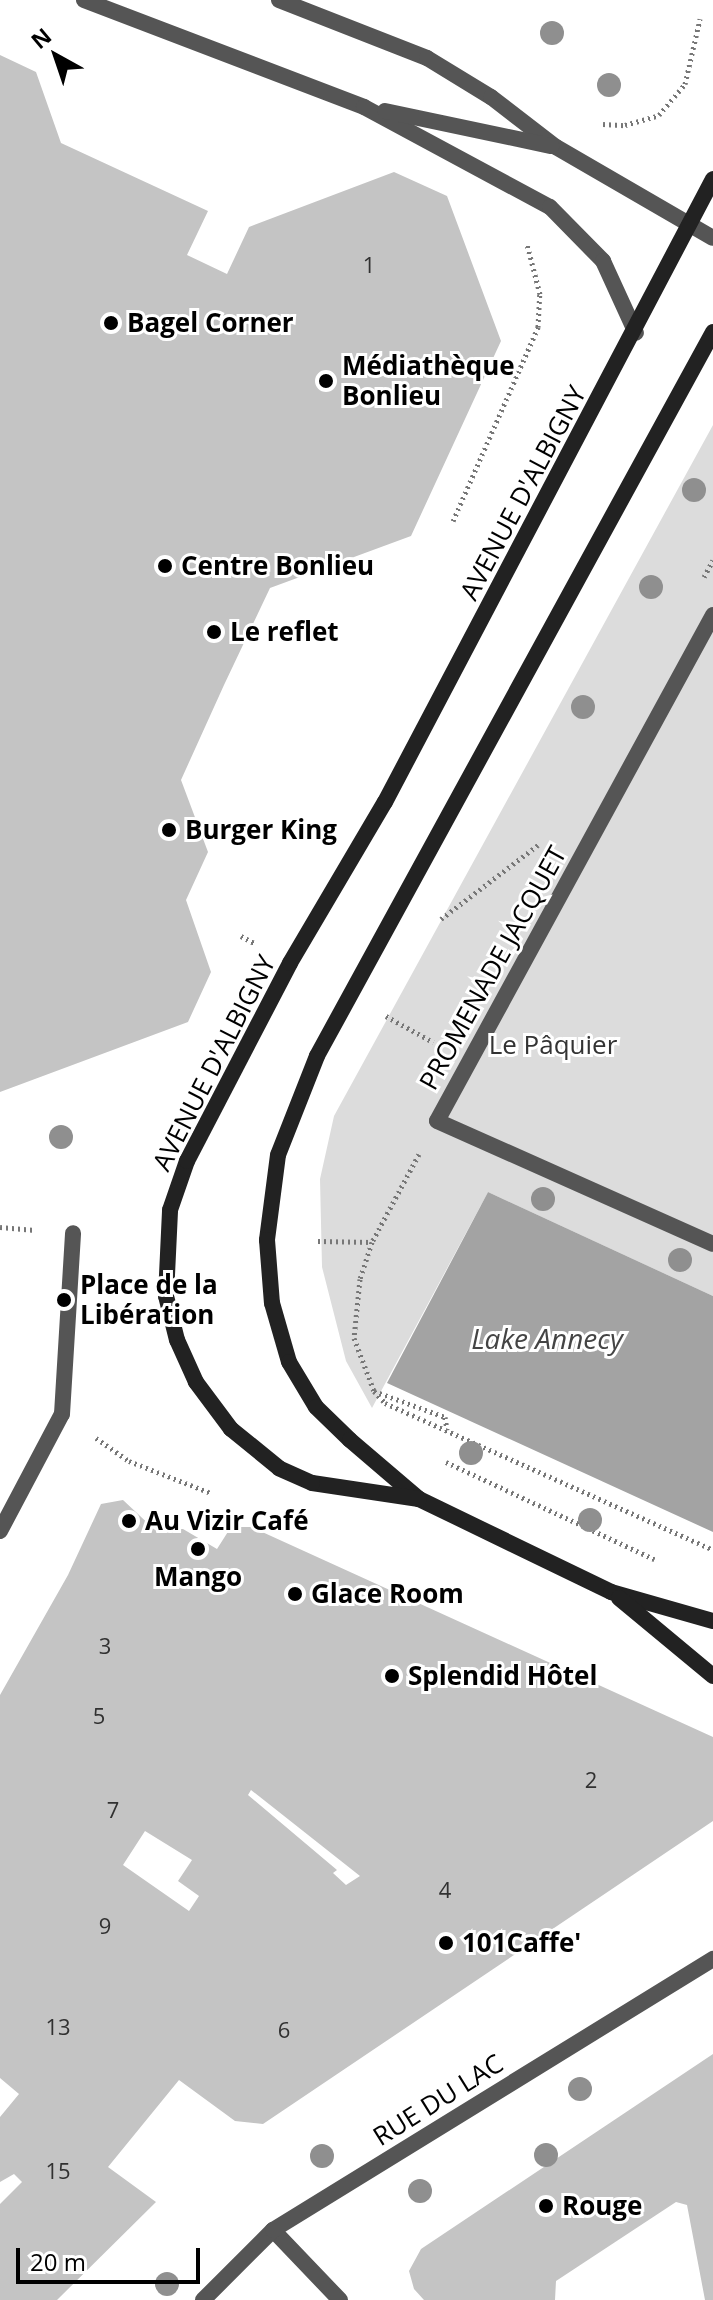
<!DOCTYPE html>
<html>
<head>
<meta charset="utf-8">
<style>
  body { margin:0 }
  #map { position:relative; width:713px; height:2300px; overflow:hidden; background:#fff; font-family:"Open Sans",sans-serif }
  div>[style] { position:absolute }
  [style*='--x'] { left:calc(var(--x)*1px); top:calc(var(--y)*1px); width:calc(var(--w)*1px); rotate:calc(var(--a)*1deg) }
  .green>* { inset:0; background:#dcdcdc }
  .water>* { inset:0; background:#a3a3a3 }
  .building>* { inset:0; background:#c4c4c4 }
  .path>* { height:5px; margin-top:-2.5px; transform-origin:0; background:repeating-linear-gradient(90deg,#777 0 2px,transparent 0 6px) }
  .lane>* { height:16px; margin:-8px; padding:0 8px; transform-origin:8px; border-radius:8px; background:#555 }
  .street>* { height:16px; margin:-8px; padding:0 8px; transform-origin:8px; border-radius:8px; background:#555 }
  .secondary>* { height:16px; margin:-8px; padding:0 8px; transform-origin:8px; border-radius:8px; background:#222 }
  .trees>* { width:24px; height:24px; margin:-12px; border-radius:50%; background:#8f8f8f }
  .dots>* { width:22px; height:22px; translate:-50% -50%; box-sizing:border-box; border:4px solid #fff; border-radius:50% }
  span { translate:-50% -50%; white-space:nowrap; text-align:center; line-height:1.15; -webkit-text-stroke:6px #fff; paint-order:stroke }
  .number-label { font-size:22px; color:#313131 }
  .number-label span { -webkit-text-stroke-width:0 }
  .poi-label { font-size:26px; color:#000; font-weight:700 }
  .left { translate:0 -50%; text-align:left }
  .street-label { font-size:26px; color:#000 }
  .park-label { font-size:26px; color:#333 }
  .water-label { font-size:28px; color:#444; font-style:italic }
  .north { position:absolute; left:16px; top:16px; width:80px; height:80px; -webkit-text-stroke:6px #fff; paint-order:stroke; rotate:320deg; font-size:22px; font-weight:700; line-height:32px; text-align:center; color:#000 }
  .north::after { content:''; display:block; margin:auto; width:28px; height:36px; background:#000; clip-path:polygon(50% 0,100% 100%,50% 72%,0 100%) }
  .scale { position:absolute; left:16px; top:2248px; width:184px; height:36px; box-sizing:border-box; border:4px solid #000; border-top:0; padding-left:10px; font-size:24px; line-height:28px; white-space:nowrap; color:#000; -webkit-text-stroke:6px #fff; paint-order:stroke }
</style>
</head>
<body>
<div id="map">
  <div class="green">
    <div style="clip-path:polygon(713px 425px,713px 1296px,488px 1192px,372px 1408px,346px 1361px,322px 1267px,320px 1179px,334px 1116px)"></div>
  </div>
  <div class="water">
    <div style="clip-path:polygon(488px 1192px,713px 1296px,713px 1532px,387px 1383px)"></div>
  </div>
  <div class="building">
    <div style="clip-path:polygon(0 55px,36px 72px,61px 143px,208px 211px,187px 255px,227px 274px,249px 227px,394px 172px,447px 196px,501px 341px,411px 536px,270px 588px,224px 685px,181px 780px,208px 852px,186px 900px,211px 972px,188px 1022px,0 1092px)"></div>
    <div style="clip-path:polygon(evenodd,123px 1500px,155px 1530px,183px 1529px,217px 1549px,231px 1527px,251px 1527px,713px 1737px,713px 1821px,263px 2124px,235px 2121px,179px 2080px,108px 2167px,156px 2202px,57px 2300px,0 2300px,0 2204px,22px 2182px,14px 2174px,0 2182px,0 2117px,19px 2094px,0 2078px,0 1695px,68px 1575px,101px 1504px,123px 1500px,251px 1790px,360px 1876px,346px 1885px,333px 1873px,337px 1870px,248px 1795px,251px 1790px,123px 1500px,145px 1831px,192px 1860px,178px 1881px,199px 1896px,189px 1911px,123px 1865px,145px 1831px)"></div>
    <div style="clip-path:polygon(713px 2054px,713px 2300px,705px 2300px,687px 2205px,676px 2202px,556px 2281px,555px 2300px,424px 2300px,414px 2289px,409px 2271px,421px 2249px)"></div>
  </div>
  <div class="path">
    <div style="--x:603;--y:124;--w:22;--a:3"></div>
    <div style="--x:625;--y:125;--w:35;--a:-16"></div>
    <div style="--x:659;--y:115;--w:40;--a:-50"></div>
    <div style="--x:685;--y:84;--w:67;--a:-77"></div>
    <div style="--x:453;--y:521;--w:212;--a:-66.3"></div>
    <div style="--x:538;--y:327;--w:33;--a:-87"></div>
    <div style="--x:540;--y:294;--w:52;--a:-104.6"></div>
    <div style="--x:704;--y:577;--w:19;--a:-62"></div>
    <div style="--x:441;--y:919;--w:122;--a:-37.3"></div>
    <div style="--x:241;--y:936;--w:15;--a:28"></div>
    <div style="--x:386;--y:1016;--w:54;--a:29"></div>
    <div style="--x:419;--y:1154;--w:100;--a:118.1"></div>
    <div style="--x:372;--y:1242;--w:39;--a:108"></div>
    <div style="--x:360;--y:1279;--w:59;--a:95.8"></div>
    <div style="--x:354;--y:1338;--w:57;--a:69.3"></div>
    <div style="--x:374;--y:1391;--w:16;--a:47"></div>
    <div style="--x:385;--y:1403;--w:359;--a:24.1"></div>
    <div style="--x:0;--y:1227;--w:35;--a:5"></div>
    <div style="--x:318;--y:1241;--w:54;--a:1.1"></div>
    <div style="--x:374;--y:1391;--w:76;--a:20.1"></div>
    <div style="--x:445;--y:1417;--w:13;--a:81"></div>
    <div style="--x:96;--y:1438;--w:40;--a:34.9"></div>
    <div style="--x:129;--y:1461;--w:88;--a:21.3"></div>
    <div style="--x:446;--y:1462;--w:230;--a:25"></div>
  </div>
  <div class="lane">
    <div style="--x:84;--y:0;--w:300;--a:20.9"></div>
    <div style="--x:364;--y:107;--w:211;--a:28.3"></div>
    <div style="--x:550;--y:207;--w:76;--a:45.5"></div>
    <div style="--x:603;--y:261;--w:79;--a:65.4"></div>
    <div style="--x:279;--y:0;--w:159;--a:21.4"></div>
    <div style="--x:427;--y:58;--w:75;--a:31.4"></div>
    <div style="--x:491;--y:97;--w:82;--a:37.6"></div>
    <div style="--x:556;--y:147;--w:181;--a:30.1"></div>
    <div style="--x:385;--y:111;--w:170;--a:11.9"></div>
  </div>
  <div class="street">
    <div style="--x:713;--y:615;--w:576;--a:118.61"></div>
    <div style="--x:437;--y:1121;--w:302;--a:24"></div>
    <div style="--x:0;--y:1531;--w:132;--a:-62.1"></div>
    <div style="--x:62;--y:1414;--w:181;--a:-86.5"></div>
    <div style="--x:273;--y:2230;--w:97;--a:46.3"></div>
    <div style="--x:203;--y:2300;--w:99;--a:-45"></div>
    <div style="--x:273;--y:2230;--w:517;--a:-31.63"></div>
  </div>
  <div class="secondary">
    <div style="--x:713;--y:332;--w:825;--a:118.68"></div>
    <div style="--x:317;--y:1056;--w:106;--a:111.5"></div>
    <div style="--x:278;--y:1155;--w:86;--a:97.4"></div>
    <div style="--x:267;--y:1240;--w:63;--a:85.5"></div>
    <div style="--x:272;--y:1303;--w:61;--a:73.9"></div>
    <div style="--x:289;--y:1362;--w:52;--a:59"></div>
    <div style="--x:316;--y:1407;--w:47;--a:44.1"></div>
    <div style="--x:350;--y:1440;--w:91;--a:40.5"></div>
    <div style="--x:419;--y:1499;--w:213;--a:25.8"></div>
    <div style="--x:611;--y:1592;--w:106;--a:15.9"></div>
    <div style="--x:419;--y:1499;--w:108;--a:-171.5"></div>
    <div style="--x:312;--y:1483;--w:36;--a:-156"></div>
    <div style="--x:279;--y:1468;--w:62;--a:-140.9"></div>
    <div style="--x:231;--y:1429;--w:59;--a:-126.7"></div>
    <div style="--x:196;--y:1382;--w:46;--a:-114.3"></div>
    <div style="--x:177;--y:1340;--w:45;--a:-104"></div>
    <div style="--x:166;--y:1296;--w:86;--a:-87.3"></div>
    <div style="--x:170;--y:1210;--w:52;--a:-70.9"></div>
    <div style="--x:187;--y:1161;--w:223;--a:-62.5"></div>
    <div style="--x:290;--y:963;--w:187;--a:-59.5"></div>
    <div style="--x:385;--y:802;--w:704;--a:-62.23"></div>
    <div style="--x:619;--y:1598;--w:122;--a:39.7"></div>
  </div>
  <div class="trees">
    <div style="left:552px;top:33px"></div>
    <div style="left:609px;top:85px"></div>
    <div style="left:694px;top:490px"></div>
    <div style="left:651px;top:587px"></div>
    <div style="left:583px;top:707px"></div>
    <div style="left:61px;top:1137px"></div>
    <div style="left:543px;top:1199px"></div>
    <div style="left:680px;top:1260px"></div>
    <div style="left:471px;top:1453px"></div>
    <div style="left:590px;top:1520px"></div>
    <div style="left:580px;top:2089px"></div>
    <div style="left:546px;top:2155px"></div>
    <div style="left:322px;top:2156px"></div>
    <div style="left:420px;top:2191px"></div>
    <div style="left:167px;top:2284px"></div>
  </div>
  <div class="dots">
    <div style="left:111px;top:323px;background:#000"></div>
    <div style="left:326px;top:381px;background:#000"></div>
    <div style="left:165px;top:566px;background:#000"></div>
    <div style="left:214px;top:632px;background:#000"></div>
    <div style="left:169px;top:830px;background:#000"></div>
    <div style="left:64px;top:1300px;background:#000"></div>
    <div style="left:129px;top:1521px;background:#000"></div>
    <div style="left:198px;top:1549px;background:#000"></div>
    <div style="left:295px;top:1594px;background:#000"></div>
    <div style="left:392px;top:1676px;background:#000"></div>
    <div style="left:446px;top:1943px;background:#000"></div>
    <div style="left:546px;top:2206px;background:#000"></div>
  </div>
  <div class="number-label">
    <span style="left:369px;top:265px">1</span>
    <span style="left:105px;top:1646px">3</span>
    <span style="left:99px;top:1716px">5</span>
    <span style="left:591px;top:1780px">2</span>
    <span style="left:113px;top:1810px">7</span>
    <span style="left:445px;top:1890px">4</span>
    <span style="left:105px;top:1926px">9</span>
    <span style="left:58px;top:2027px">13</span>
    <span style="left:284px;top:2030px">6</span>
    <span style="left:58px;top:2171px">15</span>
  </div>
  <div class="poi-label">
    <span class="left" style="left:127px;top:323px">Bagel Corner</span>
    <span class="left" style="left:342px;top:381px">Médiathèque<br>Bonlieu</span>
    <span class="left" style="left:181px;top:566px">Centre Bonlieu</span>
    <span class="left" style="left:230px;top:632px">Le reflet</span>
    <span class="left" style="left:185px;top:830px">Burger King</span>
    <span class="left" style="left:80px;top:1300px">Place de la<br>Libération</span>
    <span class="left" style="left:145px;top:1521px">Au Vizir Café</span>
    <span style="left:198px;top:1577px">Mango</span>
    <span class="left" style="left:311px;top:1594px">Glace Room</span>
    <span class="left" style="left:408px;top:1676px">Splendid Hôtel</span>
    <span class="left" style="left:462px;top:1943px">101Caffe'</span>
    <span class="left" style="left:562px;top:2206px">Rouge</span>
  </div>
  <div class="street-label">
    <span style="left:523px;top:493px;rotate:-62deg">AVENUE D'ALBIGNY</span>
    <span style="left:493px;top:968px;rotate:-61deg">PROMENADE JACQUET</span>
    <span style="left:214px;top:1063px;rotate:-63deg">AVENUE D'ALBIGNY</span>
    <span style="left:438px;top:2100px;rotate:-32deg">RUE DU LAC</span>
  </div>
  <div class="park-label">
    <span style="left:553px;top:1045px">Le Pâquier</span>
  </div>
  <div class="water-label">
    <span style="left:547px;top:1338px">Lake Annecy</span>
  </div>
  <div class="north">N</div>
  <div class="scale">20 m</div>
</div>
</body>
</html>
